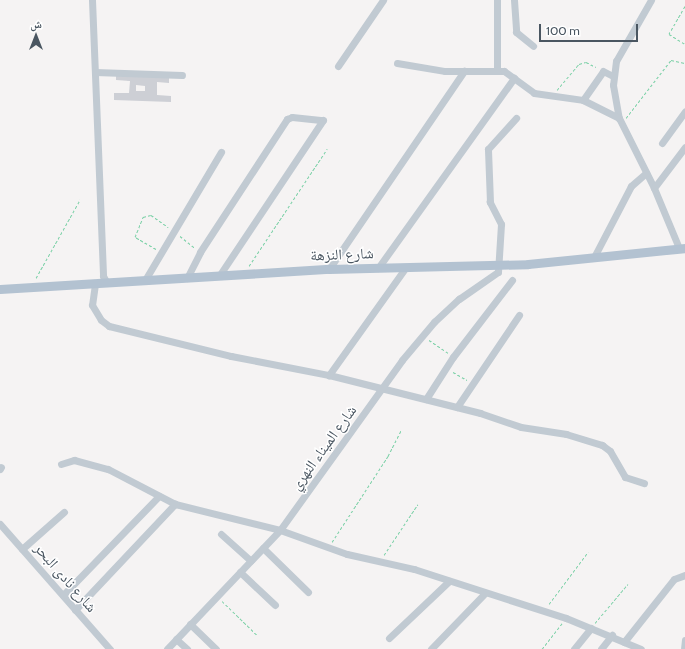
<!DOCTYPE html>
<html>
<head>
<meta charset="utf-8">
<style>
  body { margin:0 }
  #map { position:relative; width:685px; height:649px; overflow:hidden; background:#f5f3f3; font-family:Cabin,"Noto Naskh Arabic",sans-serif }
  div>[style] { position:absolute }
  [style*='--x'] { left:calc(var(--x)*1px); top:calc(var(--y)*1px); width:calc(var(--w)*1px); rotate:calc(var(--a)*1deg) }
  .building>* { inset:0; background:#cdcfd5 }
  .path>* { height:1px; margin-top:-0.5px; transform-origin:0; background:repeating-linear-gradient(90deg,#7ad0a6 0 3px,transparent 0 5px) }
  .minor>* { height:7px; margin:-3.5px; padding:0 3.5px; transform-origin:3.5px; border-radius:3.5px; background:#c1cad2 }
  .major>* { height:9px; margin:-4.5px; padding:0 4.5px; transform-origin:4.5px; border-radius:4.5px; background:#b3c2d1 }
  span { translate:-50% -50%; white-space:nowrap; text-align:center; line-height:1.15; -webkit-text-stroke:3px #fff; paint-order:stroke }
  .street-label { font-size:15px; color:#4a5661 }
  .north { position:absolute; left:16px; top:16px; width:40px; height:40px; -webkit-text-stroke:3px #fff; paint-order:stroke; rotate:0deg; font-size:11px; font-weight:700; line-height:16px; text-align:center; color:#4a5661 }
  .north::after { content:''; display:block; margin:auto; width:14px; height:18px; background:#4a5661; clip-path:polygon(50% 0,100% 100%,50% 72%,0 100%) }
  .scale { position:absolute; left:539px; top:24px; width:99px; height:18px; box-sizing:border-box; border:2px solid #4a5661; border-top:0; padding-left:5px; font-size:12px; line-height:14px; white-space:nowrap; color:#4a5661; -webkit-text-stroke:3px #fff; paint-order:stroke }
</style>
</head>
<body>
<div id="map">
  <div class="building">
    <div style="clip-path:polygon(evenodd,116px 73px,169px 75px,169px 83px,157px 82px,157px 95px,171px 96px,171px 102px,114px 100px,114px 93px,129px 93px,130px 81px,116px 80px,116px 73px,136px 85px,145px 86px,145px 91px,136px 91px,136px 85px)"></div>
  </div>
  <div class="path">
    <div style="--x:685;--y:6;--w:32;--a:120"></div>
    <div style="--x:669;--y:34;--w:19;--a:32"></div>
    <div style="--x:557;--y:90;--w:34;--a:-50"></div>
    <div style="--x:579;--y:64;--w:7;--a:-16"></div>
    <div style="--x:586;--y:62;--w:11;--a:27"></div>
    <div style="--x:626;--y:118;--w:73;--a:-52.2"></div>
    <div style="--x:671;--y:60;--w:14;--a:12"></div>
    <div style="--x:180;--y:236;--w:19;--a:39"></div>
    <div style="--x:156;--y:249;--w:24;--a:-150"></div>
    <div style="--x:135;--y:237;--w:22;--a:-68"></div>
    <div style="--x:143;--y:217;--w:8;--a:-14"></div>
    <div style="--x:151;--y:215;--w:21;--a:35"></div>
    <div style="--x:249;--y:266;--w:141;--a:-56.3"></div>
    <div style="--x:36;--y:278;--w:90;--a:-60.6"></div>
    <div style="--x:429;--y:340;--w:23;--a:34"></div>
    <div style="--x:453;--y:372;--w:16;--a:30"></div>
    <div style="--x:332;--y:542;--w:103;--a:-56.9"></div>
    <div style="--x:388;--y:456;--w:29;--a:-63"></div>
    <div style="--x:384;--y:555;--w:61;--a:-56.3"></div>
    <div style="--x:222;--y:601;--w:50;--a:44.2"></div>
    <div style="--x:549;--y:604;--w:65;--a:-53.1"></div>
    <div style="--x:595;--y:623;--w:51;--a:-49.8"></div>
    <div style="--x:542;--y:649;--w:33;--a:-52"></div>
  </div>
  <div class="minor">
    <div style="--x:92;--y:0;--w:276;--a:87.7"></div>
    <div style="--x:103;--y:276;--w:8;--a:60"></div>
    <div style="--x:497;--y:0;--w:70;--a:90"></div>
    <div style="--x:514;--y:0;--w:32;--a:86"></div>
    <div style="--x:516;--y:32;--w:22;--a:39"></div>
    <div style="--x:651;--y:0;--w:70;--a:119.8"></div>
    <div style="--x:616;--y:61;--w:24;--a:97"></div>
    <div style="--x:613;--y:85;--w:34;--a:80"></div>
    <div style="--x:619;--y:118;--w:78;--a:63.4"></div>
    <div style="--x:654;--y:188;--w:65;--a:67.4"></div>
    <div style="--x:397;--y:63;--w:49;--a:9.5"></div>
    <div style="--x:445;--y:71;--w:59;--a:0"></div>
    <div style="--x:504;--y:71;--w:37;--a:36"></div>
    <div style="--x:534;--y:93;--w:49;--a:8.1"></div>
    <div style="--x:583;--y:100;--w:40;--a:26.6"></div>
    <div style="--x:338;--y:66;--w:80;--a:-55.7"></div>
    <div style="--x:95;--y:72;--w:87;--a:2"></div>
    <div style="--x:583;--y:100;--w:35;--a:-55"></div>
    <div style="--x:603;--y:71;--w:11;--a:27"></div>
    <div style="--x:662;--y:143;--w:39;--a:-54"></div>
    <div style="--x:654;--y:188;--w:51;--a:-52.9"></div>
    <div style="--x:594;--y:257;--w:80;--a:-62.5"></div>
    <div style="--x:631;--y:186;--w:20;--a:-41"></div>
    <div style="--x:406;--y:267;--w:133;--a:125.5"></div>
    <div style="--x:329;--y:375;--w:156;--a:14.1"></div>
    <div style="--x:480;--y:413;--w:43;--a:18.9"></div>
    <div style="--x:521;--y:427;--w:46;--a:8.8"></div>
    <div style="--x:566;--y:434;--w:38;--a:17"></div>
    <div style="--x:602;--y:445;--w:10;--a:37"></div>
    <div style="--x:610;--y:451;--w:30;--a:60"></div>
    <div style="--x:625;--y:477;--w:20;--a:18"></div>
    <div style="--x:378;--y:268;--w:234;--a:-54.4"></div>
    <div style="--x:329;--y:269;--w:240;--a:-55.7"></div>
    <div style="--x:187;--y:278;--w:29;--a:-63"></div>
    <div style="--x:200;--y:252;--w:159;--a:-56.8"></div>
    <div style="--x:287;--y:119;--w:5;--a:-22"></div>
    <div style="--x:292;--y:117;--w:31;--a:6"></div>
    <div style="--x:323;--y:120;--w:187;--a:123.7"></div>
    <div style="--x:145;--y:280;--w:149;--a:-59.3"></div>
    <div style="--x:95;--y:284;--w:21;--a:98"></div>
    <div style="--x:92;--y:305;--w:17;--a:59"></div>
    <div style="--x:101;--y:320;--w:10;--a:37"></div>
    <div style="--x:109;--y:326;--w:126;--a:13.8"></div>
    <div style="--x:231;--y:356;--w:100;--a:11"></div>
    <div style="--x:426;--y:399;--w:50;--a:-57.3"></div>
    <div style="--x:453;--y:357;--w:97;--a:-52.5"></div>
    <div style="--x:457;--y:407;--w:111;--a:-56"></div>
    <div style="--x:61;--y:464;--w:14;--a:-17"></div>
    <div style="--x:74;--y:460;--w:35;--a:15"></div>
    <div style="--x:108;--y:469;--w:76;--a:27.6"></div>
    <div style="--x:175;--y:504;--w:108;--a:13.9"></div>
    <div style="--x:280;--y:530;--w:71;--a:19.7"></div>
    <div style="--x:347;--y:554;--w:69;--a:12.6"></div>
    <div style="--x:414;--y:569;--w:160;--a:17.9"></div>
    <div style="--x:566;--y:618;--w:81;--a:22.5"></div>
    <div style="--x:0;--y:469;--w:2;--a:-63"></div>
    <div style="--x:0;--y:524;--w:167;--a:48.7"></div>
    <div style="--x:221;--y:534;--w:40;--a:42"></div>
    <div style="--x:263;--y:548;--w:63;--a:44.4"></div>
    <div style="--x:22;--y:549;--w:56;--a:-41.4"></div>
    <div style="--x:240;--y:572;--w:48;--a:43.3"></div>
    <div style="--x:63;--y:595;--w:138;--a:-45.9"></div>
    <div style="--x:75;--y:610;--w:146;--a:-46.7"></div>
    <div style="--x:190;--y:624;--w:36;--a:44"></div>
    <div style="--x:389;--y:638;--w:83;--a:-43.5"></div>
    <div style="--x:176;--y:639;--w:15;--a:42"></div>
    <div style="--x:624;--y:642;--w:80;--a:-51.6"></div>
    <div style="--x:674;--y:579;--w:12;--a:-20"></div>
    <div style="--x:167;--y:649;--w:164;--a:-46.5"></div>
    <div style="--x:280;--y:530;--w:209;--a:-54.3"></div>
    <div style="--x:402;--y:360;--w:50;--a:-49.9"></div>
    <div style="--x:434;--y:322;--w:34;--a:-43"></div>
    <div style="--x:459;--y:299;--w:47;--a:-34.7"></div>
    <div style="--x:498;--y:272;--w:48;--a:-86.4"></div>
    <div style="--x:501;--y:224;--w:25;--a:-117"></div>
    <div style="--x:490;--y:202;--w:53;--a:-92.2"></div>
    <div style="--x:488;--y:149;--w:42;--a:-47.9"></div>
    <div style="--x:431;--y:649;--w:78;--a:-46"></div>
    <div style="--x:574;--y:649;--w:27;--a:-51"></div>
    <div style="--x:601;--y:649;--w:18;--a:-52"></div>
    <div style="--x:684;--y:649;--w:9;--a:-84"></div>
  </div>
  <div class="major">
    <div style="--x:0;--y:289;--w:330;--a:-3.5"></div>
    <div style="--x:329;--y:269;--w:199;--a:-1.4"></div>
    <div style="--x:528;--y:264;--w:158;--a:-5.8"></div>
  </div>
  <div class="street-label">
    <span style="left:342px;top:255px;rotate:-2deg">شارع النزهة</span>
    <span style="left:324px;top:448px;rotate:-54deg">شارع الميناء النهري</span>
    <span style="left:65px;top:578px;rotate:49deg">شارع نادى البحر</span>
  </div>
  <div class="north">ش</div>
  <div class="scale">100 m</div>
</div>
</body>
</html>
